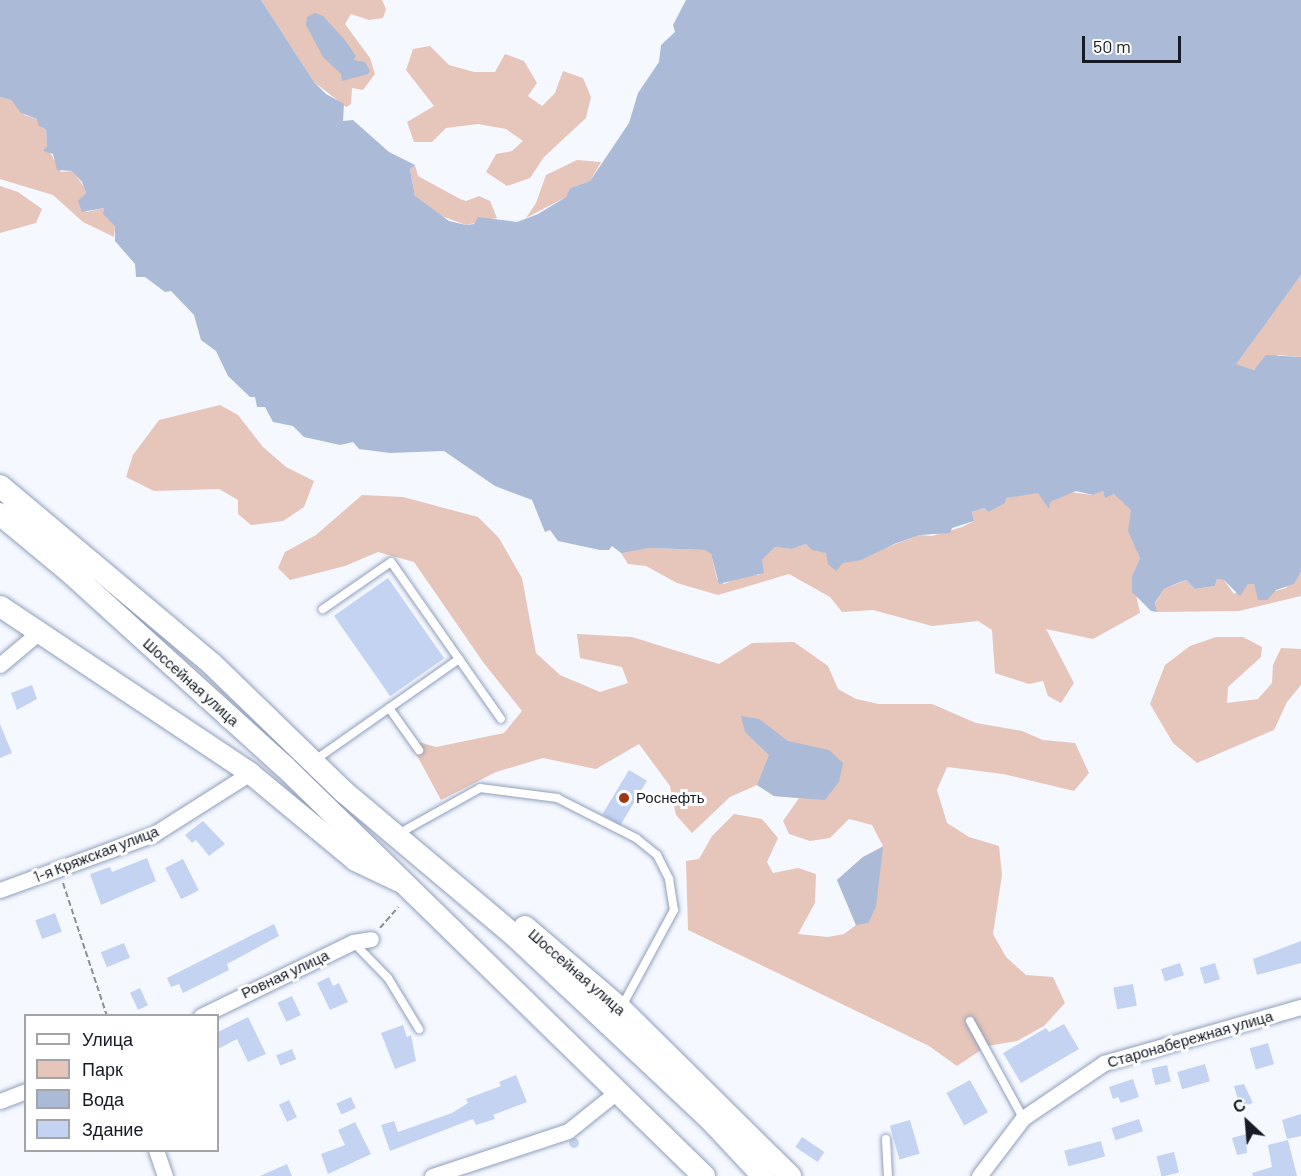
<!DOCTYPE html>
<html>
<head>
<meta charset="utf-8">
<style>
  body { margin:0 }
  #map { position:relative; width:1301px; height:1176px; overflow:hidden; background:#f5f8ff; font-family:Barlow,sans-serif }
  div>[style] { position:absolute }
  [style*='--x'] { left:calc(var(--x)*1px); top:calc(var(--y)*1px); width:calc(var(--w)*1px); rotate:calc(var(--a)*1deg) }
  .green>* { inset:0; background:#e6c5bb }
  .water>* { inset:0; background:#abbad7 }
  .building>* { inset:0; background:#c4d3f1; transform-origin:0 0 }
  .round { border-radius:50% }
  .path>* { height:2px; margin-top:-1px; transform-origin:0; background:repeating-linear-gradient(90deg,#8b8f98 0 6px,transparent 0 9px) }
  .roads { filter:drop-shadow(0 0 2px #919fbb) drop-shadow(0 0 2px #919fbb) }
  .service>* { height:8px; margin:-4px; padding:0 4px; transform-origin:4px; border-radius:4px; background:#fff }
  .minor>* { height:15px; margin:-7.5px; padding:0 7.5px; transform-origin:7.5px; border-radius:7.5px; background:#fff }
  .secondary>* { height:21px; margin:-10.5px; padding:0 10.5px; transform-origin:10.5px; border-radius:10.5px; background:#fff }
  .primary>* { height:22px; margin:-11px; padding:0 11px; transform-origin:11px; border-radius:11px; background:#fff }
  .dots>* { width:16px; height:16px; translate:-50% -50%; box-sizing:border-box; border:3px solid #fff; border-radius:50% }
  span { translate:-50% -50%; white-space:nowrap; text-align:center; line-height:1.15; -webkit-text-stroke:6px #fff; paint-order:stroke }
  .street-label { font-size:15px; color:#161b25 }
  .poi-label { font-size:15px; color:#161b25 }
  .left { translate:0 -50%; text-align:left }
  .legend { position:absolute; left:24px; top:1014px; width:195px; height:138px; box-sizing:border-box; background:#fff; border:2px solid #a2a4a8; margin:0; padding:8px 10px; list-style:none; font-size:18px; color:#161b25 }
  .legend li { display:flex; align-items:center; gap:12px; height:30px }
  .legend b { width:30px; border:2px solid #a2a4a8 }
  .north { position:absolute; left:1217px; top:1092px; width:60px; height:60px; -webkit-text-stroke:4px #fff; paint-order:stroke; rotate:334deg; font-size:16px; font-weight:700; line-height:24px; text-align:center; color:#161b25 }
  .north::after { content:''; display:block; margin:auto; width:21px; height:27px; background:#161b25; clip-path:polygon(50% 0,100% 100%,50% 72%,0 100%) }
  .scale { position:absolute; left:1082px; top:36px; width:99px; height:27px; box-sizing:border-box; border:3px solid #161b25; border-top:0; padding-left:8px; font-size:18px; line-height:21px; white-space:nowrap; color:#161b25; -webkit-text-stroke:4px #fff; paint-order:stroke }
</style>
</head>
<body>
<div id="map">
  <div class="green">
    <div style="clip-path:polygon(261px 0,382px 0,386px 9px,383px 18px,369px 20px,351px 14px,345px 24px,370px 58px,375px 74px,363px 90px,352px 88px,351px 104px,346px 107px,314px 82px)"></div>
    <div style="clip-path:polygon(430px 46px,449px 65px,474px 72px,495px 72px,505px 54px,524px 61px,537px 83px,528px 96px,542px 106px,555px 93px,563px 71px,583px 78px,591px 97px,586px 118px,544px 157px,530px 178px,507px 186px,486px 172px,496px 154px,512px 151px,523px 141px,506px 129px,478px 124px,446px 128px,432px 142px,414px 142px,407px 122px,434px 106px,406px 70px,413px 49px)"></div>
    <div style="clip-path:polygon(0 97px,11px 100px,24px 115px,37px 119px,46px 128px,47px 147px,61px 172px,73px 171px,84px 187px,86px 193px,79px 201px,86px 212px,104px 208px,115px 226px,114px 237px,83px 222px,53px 195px,0 179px)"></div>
    <div style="clip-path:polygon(577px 160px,601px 162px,590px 181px,570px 188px,566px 197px,526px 218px,536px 203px,546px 175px)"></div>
    <div style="clip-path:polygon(415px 165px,418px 176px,460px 199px,466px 201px,479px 196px,490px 201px,497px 218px,466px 225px,436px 214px,415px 196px,410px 169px)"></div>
    <div style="clip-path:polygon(0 186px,18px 192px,42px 209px,36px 223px,0 233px)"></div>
    <div style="clip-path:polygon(1301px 275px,1301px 357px,1278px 355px,1254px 370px,1235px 364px)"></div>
    <div style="clip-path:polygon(220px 405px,238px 415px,263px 447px,286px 467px,314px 481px,304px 507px,283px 521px,251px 525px,238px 514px,238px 500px,219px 489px,154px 491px,126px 477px,133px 455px,159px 420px)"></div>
    <div style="clip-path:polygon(1103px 491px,1105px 497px,1114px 494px,1119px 497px,1132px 510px,1133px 538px,1140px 558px,1134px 585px,1140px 613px,1093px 639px,1046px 629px,1074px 683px,1061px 703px,1048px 696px,1043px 681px,1029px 684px,995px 673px,992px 630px,978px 621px,932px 626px,873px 610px,842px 612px,830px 597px,789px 574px,718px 595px,677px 583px,646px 566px,628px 564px,621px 553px,625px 549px,649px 548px,705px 550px,711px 554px,717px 579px,724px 584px,746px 575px,759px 575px,762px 560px,775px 547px,792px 549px,806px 544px,826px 553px,832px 567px,920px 535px,932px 536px,962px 527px,974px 521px,972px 512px,984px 508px,988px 512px,1005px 498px,1038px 492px,1049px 507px,1049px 502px,1070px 492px,1093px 495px)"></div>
    <div style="clip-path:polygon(362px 495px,403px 497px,478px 517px,499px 538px,522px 578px,536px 653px,560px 675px,600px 692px,628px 683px,622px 667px,580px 658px,577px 634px,632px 637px,719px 664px,752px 643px,794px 642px,828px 666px,838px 689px,856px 699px,879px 704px,932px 704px,976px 723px,1022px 731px,1043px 740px,1075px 743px,1089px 773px,1074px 791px,1003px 774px,947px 767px,937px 790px,947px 823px,969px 837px,999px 846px,1002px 875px,993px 934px,1006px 957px,1026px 975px,1053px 977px,1065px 1003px,1044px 1026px,1017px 1041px,987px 1046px,957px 1066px,929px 1046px,688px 930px,686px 861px,699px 859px,712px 836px,734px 814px,762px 819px,778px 838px,767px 862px,773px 873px,798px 868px,816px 874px,815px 903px,798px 934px,828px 937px,844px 934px,856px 925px,837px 880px,863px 857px,883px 846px,872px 825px,849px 819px,830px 838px,810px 841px,789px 834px,783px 821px,799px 798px,774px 796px,757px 785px,730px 797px,692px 833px,676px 815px,670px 786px,639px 744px,596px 769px,543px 758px,496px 772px,441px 800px,408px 739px,436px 747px,504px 733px,522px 711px,483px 662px,414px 562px,378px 552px,345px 566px,290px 580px,278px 568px,285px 552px,316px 535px)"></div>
    <div style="clip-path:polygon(1301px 551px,1301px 596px,1239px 611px,1157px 612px,1155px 604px,1164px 589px,1186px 580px,1195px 589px,1215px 586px,1217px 579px,1224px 580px,1234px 594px,1248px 584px,1254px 584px,1258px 596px,1286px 588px,1296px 574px)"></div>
    <div style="clip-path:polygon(1216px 637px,1243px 637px,1262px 647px,1261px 657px,1228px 687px,1227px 703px,1258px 699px,1272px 683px,1273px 665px,1281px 648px,1301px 649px,1301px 685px,1287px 702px,1274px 730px,1197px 763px,1173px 743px,1150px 704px,1165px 665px,1190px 646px)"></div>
  </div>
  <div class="water">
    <div style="clip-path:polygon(0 0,261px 0,314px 82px,326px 94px,344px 104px,343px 121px,353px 120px,389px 152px,415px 165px,410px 169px,415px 196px,449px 221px,466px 225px,474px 224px,478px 217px,517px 222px,538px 214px,566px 197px,570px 188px,590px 181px,629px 123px,638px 93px,659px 62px,661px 45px,675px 32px,673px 25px,686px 0,1301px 0,1301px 275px,1236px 364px,1254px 370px,1266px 355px,1301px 357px,1301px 571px,1294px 584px,1276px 590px,1267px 600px,1258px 600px,1254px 584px,1248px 584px,1240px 596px,1224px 580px,1217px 579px,1215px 586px,1195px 589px,1186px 580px,1180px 582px,1164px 589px,1155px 603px,1157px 612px,1151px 611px,1132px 592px,1132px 577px,1140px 558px,1128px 531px,1131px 510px,1114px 494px,1105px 498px,1103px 491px,1093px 495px,1076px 491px,1050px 502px,1049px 509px,1038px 493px,1006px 498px,1005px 503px,988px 512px,984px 508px,972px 512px,974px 521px,952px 528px,950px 533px,920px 535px,894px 544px,861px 560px,843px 563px,836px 571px,828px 564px,826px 553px,812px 550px,806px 544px,792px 549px,775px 547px,762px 560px,764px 573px,719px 584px,711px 554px,705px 550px,649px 548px,621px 553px,612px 546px,609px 550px,600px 550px,558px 541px,550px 530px,545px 532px,532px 500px,495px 486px,444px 451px,390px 453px,359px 449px,353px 442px,340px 445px,304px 437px,293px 426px,273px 422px,265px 407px,257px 407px,255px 397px,250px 397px,228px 376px,216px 351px,201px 340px,194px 315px,171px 291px,165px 292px,145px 277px,136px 277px,135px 264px,115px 241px,115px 226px,103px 214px,104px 208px,82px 212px,78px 201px,86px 193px,82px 182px,72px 171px,57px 170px,53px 154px,43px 151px,47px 146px,46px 129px,39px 126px,37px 119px,21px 113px,11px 100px,0 97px)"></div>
    <div style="clip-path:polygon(315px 13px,323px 16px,344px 39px,356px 56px,353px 60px,365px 62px,370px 71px,368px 74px,342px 81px,341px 74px,323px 57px,306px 25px,307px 17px)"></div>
    <div style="clip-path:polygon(741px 716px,759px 719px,788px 741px,829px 750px,843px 763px,839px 782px,825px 800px,774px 796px,757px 785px,769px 755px,745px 732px)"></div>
    <div style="clip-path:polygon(883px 847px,876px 907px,868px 923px,856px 925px,837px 880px,863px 857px)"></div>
  </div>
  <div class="building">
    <div style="left:388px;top:578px;width:98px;height:66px;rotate:55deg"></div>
    <div style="clip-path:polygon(32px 685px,37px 699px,17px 710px,11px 693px)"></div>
    <div style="clip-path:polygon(0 724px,12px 753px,0 758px)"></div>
    <div style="left:629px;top:770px;width:21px;height:52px;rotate:31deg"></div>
    <div style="clip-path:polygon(203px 821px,225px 844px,209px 856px,196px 840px,192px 843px,185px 835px)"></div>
    <div style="clip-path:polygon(147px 858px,156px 881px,101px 905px,90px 874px,110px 867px,112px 872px)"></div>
    <div style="left:183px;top:859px;width:35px;height:20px;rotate:63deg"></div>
    <div style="left:55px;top:913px;width:20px;height:21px;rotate:70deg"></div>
    <div style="clip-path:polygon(274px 924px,279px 936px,227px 964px,229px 970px,183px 993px,179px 984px,171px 987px,167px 978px)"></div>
    <div style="clip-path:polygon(1301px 941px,1301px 963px,1257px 975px,1253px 959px)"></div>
    <div style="left:124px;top:943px;width:16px;height:25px;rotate:68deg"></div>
    <div style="left:1180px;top:963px;width:13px;height:20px;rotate:72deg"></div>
    <div style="left:1215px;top:963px;width:17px;height:16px;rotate:73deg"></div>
    <div style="clip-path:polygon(329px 977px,333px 986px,339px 983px,348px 1002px,330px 1010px,317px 983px)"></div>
    <div style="left:1133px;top:984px;width:22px;height:20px;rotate:80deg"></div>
    <div style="left:140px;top:988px;width:19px;height:11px;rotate:65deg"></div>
    <div style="left:292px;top:996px;width:21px;height:16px;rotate:65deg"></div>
    <div style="clip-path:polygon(248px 1017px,266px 1054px,248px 1062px,237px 1039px,218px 1049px,218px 1032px)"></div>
    <div style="clip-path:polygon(1064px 1024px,1079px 1049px,1021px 1083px,1003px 1053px,1046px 1028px,1049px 1032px)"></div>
    <div style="clip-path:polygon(403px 1025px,407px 1037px,411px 1035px,416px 1061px,395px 1069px,381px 1033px)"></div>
    <div style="left:1268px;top:1043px;width:22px;height:19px;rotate:74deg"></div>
    <div style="left:292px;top:1049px;width:11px;height:17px;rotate:68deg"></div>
    <div style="left:1205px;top:1064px;width:18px;height:29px;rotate:74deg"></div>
    <div style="left:1167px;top:1065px;width:17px;height:16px;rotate:77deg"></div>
    <div style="clip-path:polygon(516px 1075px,527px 1102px,493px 1115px,495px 1119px,476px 1125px,473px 1119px,390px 1151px,381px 1125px,394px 1121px,398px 1132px,452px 1113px,468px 1103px,466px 1099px,501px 1086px,499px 1082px)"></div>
    <div style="clip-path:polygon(1133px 1079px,1139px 1097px,1121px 1103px,1118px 1097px,1113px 1099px,1109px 1087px)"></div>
    <div style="left:970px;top:1080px;width:37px;height:27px;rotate:61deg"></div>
    <div style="clip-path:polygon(1244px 1084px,1253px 1103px,1240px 1107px,1234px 1086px)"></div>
    <div style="left:351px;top:1097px;width:12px;height:16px;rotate:66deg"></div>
    <div style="left:289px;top:1100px;width:19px;height:11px;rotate:65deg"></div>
    <div style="clip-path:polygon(1301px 1114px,1301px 1136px,1287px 1139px,1282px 1120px)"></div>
    <div style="left:1139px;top:1119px;width:13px;height:29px;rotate:72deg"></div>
    <div style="left:910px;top:1120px;width:35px;height:21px;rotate:74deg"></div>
    <div style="clip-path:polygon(355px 1122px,371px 1154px,328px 1174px,321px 1154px,345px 1145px,338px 1130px)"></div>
    <div style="clip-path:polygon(1246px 1134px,1247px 1153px,1237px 1155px,1232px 1138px)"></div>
    <div style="left:802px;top:1137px;width:27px;height:12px;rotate:34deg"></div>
    <div class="round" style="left:569px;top:1138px;width:10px;height:10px"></div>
    <div style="clip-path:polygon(1288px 1140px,1297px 1176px,1253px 1176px,1252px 1173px,1272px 1167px,1268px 1145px)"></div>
    <div style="left:1101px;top:1141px;width:16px;height:38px;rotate:75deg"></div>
    <div style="left:1174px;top:1152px;width:21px;height:18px;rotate:76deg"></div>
    <div style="clip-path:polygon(287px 1164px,292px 1176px,260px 1176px)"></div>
  </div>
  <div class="path">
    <div style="--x:63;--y:883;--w:140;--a:71.7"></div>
    <div style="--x:380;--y:928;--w:28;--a:-49"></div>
  </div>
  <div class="roads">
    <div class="service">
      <div style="--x:459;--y:659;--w:73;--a:55"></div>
      <div style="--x:389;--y:708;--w:52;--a:54.5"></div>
      <div style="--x:315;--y:760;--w:176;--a:-35"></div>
      <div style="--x:459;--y:659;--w:118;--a:-125"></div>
      <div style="--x:391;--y:562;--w:83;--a:145.3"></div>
      <div style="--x:407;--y:829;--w:84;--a:-29.3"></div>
      <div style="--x:480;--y:788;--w:78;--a:7.4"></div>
      <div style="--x:557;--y:798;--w:89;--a:26.9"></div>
      <div style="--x:636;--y:838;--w:27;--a:39"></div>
      <div style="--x:657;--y:855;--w:27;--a:63"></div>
      <div style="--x:669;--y:879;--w:31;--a:81"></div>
      <div style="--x:674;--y:910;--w:111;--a:118.4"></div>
      <div style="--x:353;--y:942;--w:50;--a:45.8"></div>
      <div style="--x:388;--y:978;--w:60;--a:58.7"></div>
      <div style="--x:970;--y:1021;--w:111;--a:61.3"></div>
      <div style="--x:886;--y:1139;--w:37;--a:87"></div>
    </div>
    <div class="minor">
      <div style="--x:0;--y:665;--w:51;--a:-40.2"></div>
      <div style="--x:0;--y:890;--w:164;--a:-20"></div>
      <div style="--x:154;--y:834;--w:114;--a:-32.4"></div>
      <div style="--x:201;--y:1016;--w:169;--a:-26"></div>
      <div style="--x:353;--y:942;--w:18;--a:-9"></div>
      <div style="--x:0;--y:1101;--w:28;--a:-21"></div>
      <div style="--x:156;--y:1150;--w:28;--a:71"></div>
      <div style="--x:432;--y:1176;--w:143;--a:-18.3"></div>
      <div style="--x:568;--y:1131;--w:64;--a:-38.7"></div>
      <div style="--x:979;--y:1176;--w:73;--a:-52.8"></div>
      <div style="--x:1023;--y:1118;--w:98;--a:-34.2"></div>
      <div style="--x:1104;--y:1063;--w:205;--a:-15.9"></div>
    </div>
    <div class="secondary">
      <div style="--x:0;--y:606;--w:301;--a:33.7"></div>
      <div style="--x:250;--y:773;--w:136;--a:39.6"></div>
      <div style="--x:355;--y:860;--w:49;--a:25.5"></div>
    </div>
    <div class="primary">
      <div style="--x:0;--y:486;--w:277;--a:40"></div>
      <div style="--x:212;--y:664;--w:184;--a:44.1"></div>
      <div style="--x:344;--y:792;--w:224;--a:40.1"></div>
      <div style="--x:515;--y:936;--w:266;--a:43.2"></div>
      <div style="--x:709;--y:1118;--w:79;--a:47"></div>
      <div style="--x:0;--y:514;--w:94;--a:39.8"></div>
      <div style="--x:72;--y:574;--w:286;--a:42.2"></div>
      <div style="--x:284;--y:766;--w:587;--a:44.31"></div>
      <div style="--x:525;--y:927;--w:126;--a:40.5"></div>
      <div style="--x:621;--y:1009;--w:238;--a:44.7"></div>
    </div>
  </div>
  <div class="dots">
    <div style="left:624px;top:798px;background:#9d3614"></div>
  </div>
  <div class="street-label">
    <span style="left:191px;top:682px;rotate:42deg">Шоссейная улица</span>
    <span style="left:96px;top:854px;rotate:-21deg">1-я Кряжская улица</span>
    <span style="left:577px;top:972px;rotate:41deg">Шоссейная улица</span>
    <span style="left:285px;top:974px;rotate:-25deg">Ровная улица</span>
    <span style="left:1190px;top:1039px;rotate:-16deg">Старонабережная улица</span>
  </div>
  <div class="poi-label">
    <span class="left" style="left:636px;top:798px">Роснефть</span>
  </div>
  <ul class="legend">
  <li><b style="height:8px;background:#fff"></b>Улица</li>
  <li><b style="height:16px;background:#e6c5bb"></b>Парк</li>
  <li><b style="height:16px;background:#abbad7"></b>Вода</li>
  <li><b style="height:16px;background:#c4d3f1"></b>Здание</li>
  </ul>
  <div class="north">С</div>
  <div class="scale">50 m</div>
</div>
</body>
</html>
